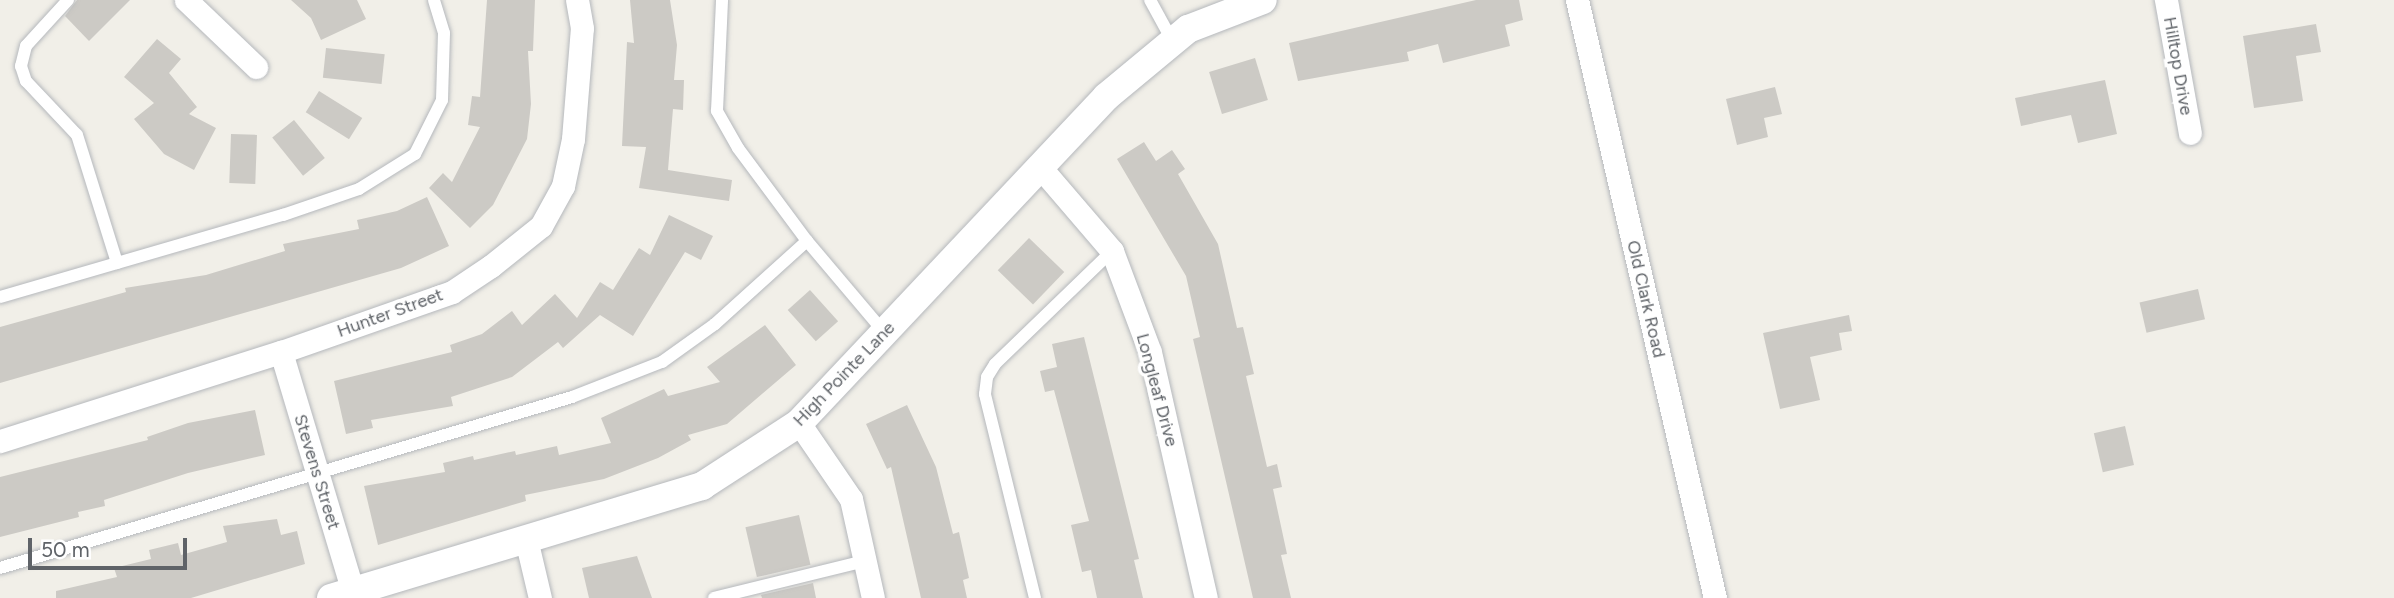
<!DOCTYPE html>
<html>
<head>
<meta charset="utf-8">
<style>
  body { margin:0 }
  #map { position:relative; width:2394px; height:598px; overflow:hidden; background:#f1efe8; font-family:Figtree,sans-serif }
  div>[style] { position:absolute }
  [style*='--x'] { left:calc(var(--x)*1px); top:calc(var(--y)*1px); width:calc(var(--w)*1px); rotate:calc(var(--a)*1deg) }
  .building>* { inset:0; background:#cccac5; transform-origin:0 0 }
  .roads { filter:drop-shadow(0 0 2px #b5b8bc) drop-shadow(0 0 2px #b5b8bc) }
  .service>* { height:12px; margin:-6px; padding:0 6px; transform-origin:6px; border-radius:6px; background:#fff }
  .minor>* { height:23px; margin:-11.5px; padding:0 11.5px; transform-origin:11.5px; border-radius:11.5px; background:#fff }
  .tertiary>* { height:28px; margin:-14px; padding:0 14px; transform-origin:14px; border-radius:14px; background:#fff }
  span { translate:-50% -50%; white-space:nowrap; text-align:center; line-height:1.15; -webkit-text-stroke:7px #fff; paint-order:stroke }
  .street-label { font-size:18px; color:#5f6368 }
  .scale { position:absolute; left:28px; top:538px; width:159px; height:32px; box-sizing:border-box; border:4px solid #5f6368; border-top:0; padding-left:9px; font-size:21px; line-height:24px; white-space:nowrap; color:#5f6368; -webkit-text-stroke:5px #fff; paint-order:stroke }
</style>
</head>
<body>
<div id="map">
  <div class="building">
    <div style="clip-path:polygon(77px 0,130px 0,89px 41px,65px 16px)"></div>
    <div style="clip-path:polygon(291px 0,357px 0,366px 19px,321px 40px,311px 18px)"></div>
    <div style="clip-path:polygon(487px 0,535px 0,533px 51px,528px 51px,531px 104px,527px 139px,493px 205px,470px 228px,429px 188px,443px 173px,452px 182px,480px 127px,468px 125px,472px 96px,480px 97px)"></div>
    <div style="clip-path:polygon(630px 0,670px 0,677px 45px,674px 80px,684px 80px,683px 110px,673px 109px,668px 170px,732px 180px,729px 201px,639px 188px,646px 147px,622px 146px,627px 42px,634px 43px)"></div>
    <div style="clip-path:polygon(1476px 0,1519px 0,1523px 20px,1505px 25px,1510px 46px,1443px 63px,1438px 44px,1407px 52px,1409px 61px,1298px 81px,1289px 43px)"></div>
    <div style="clip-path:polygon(2316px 24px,2321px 52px,2296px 56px,2303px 101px,2254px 108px,2243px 36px)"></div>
    <div style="clip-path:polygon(157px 39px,181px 59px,169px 73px,197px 107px,189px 114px,216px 128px,194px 170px,164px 154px,134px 119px,154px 103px,124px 77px)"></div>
    <div style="left:326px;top:48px;width:59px;height:30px;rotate:6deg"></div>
    <div style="left:1255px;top:58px;width:44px;height:48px;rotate:73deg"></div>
    <div style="clip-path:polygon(2105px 80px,2117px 134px,2078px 143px,2071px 115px,2021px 126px,2015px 98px)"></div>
    <div style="clip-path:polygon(1775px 87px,1782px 114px,1764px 118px,1768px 137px,1737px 145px,1726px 99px)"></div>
    <div style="left:319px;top:91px;width:51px;height:25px;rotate:32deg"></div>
    <div style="left:294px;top:120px;width:49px;height:28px;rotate:51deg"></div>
    <div style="left:231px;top:134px;width:26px;height:49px;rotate:2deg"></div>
    <div style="clip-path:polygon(1144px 142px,1156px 161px,1172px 150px,1185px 169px,1178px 174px,1218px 244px,1237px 328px,1243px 327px,1254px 374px,1246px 376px,1267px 467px,1277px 464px,1282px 487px,1273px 489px,1287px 554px,1281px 555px,1291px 598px,1253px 598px,1193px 339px,1200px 337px,1186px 276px,1117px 159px)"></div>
    <div style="clip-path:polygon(427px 197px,449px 246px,401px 268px,0 383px,0 327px,126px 292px,125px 288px,206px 275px,285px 251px,283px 244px,359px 229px,357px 220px,397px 211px)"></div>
    <div style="clip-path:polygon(669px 215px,713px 236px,701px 260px,685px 252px,633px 336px,600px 315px,563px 348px,558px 342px,512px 377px,451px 397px,453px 406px,371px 420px,373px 428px,346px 434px,334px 381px,452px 352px,450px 345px,482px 334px,512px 311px,522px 325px,555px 294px,577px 318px,600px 282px,613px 290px,639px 248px,650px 255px)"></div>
    <div style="left:1029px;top:238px;width:49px;height:45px;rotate:44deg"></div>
    <div style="left:2198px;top:289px;width:31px;height:60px;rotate:77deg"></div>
    <div style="left:810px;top:290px;width:42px;height:30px;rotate:48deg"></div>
    <div style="clip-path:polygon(1849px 315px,1852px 331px,1839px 333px,1842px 350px,1810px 357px,1820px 400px,1780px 409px,1763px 333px)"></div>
    <div style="clip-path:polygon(765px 325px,796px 365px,727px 424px,688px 435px,691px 440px,658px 458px,604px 479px,525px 495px,526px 501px,378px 545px,364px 486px,445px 472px,443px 463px,473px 456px,474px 460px,515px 451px,516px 455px,557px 446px,559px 455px,611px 443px,601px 418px,664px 389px,668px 396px,720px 382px,707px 367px)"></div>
    <div style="clip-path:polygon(1084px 337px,1139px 559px,1134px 560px,1143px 598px,1097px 598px,1091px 570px,1082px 572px,1071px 525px,1089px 521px,1054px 390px,1045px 392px,1040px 371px,1057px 367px,1052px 344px)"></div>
    <div style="clip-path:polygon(907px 405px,936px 467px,953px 534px,959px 532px,969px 578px,963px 580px,967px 598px,921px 598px,891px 467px,887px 469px,866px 424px)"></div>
    <div style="clip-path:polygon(255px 410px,265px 455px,188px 473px,104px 500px,105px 506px,78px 512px,79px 517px,0 537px,0 477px,148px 440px,147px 437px,188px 423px)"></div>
    <div style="left:2125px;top:426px;width:40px;height:32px;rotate:77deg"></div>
    <div style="left:799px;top:515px;width:51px;height:55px;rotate:77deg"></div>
    <div style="clip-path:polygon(277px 519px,281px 535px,297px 531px,305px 564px,191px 598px,56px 598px,56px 591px,117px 577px,114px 568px,151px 559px,149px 550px,178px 543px,181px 555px,227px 542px,223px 526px)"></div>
    <div style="clip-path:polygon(637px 556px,652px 598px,589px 598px,582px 568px)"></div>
    <div style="clip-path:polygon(813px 583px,816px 598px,762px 598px,761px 595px)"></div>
  </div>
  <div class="roads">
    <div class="service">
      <div style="--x:68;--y:0;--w:62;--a:132.4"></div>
      <div style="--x:26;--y:46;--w:21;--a:104"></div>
      <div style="--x:21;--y:66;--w:16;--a:72"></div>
      <div style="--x:26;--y:81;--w:74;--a:46.6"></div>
      <div style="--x:77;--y:135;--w:134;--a:72.6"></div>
      <div style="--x:1150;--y:0;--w:48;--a:61.3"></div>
      <div style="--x:807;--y:241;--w:119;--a:49.8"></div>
      <div style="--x:0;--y:297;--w:295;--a:-16.2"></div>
      <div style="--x:283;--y:215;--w:80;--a:-18.9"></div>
      <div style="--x:359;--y:189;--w:66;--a:-32"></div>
      <div style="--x:415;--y:154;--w:60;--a:-63.4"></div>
      <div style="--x:442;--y:100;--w:67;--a:-88.3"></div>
      <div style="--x:444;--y:33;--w:34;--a:-107"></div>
      <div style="--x:0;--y:568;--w:597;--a:-16.64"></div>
      <div style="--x:572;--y:397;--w:97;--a:-21.3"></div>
      <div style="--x:662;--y:362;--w:65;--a:-35.6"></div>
      <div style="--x:715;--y:324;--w:124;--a:-42.1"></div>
      <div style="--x:807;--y:241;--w:116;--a:-126.6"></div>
      <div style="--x:738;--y:148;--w:43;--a:-119.6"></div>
      <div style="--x:717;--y:111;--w:111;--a:-87.4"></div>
      <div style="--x:714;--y:598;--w:155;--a:-13.8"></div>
      <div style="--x:1035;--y:598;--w:210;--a:-103.8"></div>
      <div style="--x:985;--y:394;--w:17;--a:-83"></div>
      <div style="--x:987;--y:377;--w:15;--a:-58"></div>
      <div style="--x:995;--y:364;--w:163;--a:-44"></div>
    </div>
    <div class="minor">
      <div style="--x:186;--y:0;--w:97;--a:43.7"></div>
      <div style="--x:1577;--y:0;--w:614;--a:77.01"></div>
      <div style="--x:2166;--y:0;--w:135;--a:79.8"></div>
      <div style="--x:1040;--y:167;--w:111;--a:49.4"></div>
      <div style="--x:1112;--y:251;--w:108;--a:69.4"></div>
      <div style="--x:1150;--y:352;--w:252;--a:77.2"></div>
      <div style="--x:281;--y:352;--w:251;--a:73.3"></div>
      <div style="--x:799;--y:423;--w:92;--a:55.6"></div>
      <div style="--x:851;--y:499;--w:101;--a:77.5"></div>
      <div style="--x:0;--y:441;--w:295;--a:-17.6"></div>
      <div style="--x:281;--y:352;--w:181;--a:-19.3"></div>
      <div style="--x:452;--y:292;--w:47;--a:-33.7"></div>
      <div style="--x:491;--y:266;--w:64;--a:-38.7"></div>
      <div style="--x:541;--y:226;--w:46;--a:-61.2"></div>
      <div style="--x:563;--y:186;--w:48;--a:-78"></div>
      <div style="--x:573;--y:139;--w:111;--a:-85.4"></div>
      <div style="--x:582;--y:28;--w:28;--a:-100"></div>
      <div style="--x:526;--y:539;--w:61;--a:76.7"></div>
    </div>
    <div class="tertiary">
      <div style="--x:331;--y:598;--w:388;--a:-16.8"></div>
      <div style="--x:702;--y:486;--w:116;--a:-33"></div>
      <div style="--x:799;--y:423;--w:448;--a:-46.7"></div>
      <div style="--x:1106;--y:97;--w:107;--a:-39.7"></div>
      <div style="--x:1188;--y:29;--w:80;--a:-21.1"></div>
    </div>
  </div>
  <div class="street-label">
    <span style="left:2178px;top:66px;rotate:80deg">Hilltop Drive</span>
    <span style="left:1646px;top:299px;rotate:77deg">Old Clark Road</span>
    <span style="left:390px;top:313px;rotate:-20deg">Hunter Street</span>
    <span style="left:844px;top:374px;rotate:-46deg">High Pointe Lane</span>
    <span style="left:1157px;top:390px;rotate:75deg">Longleaf Drive</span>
    <span style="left:317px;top:472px;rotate:73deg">Stevens Street</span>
  </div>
  <div class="scale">50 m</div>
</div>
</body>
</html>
